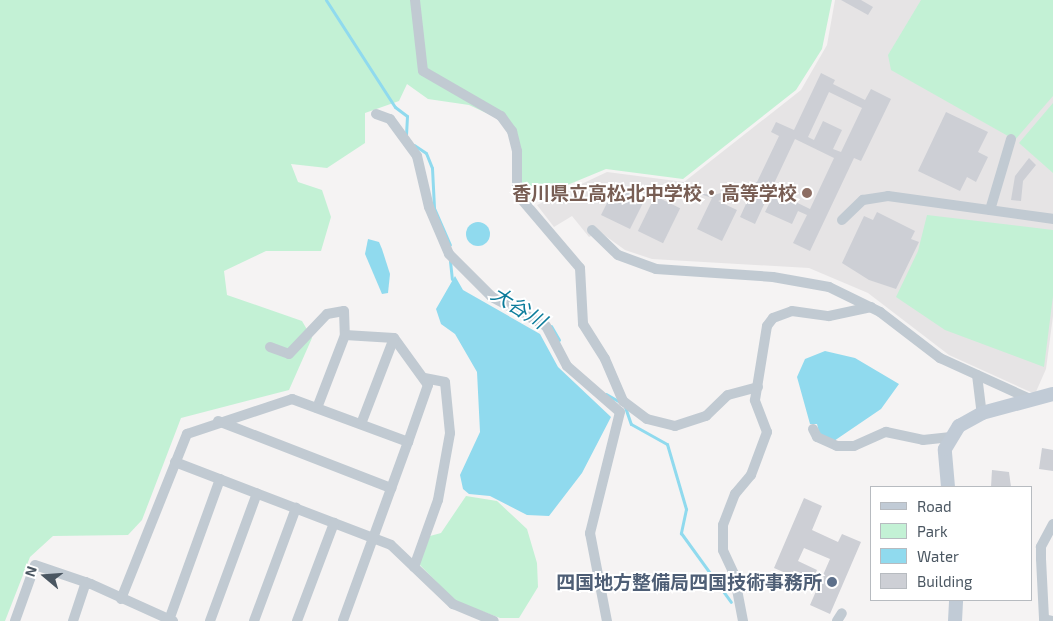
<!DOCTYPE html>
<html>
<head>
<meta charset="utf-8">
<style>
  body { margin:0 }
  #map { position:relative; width:1053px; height:621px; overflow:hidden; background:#f5f3f3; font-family:"Exo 2","Noto Sans JP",sans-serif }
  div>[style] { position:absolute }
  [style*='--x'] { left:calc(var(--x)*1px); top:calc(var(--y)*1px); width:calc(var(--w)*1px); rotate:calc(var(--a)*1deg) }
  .education>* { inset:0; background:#e6e4e5 }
  .green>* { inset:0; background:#c3f1d5 }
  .water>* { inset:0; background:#90daee }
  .round { border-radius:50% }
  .stream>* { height:3px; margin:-1.5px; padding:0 1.5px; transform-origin:1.5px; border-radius:1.5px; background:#90daee }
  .building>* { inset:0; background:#cdcfd5; transform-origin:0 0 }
  .street>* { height:10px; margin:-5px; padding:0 5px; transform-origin:5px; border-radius:5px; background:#c1cad2 }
  .secondary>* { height:14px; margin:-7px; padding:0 7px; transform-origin:7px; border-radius:7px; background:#c1cbd6 }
  .dots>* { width:14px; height:14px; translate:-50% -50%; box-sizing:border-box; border:2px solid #fff; border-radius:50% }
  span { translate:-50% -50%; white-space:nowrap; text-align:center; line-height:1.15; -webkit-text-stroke:4px #fff; paint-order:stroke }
  .education-label { font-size:19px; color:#785e54; font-weight:700 }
  .right { translate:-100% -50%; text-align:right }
  .service-label { font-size:19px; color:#4e5e75; font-weight:700 }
  .water-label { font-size:20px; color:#0c7c9b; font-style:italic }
  .legend { position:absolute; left:870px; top:486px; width:162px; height:115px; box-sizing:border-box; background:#fff; border:1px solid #b7bbc0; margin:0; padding:6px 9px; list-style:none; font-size:15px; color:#4a5661 }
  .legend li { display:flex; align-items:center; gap:10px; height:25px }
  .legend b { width:25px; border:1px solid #b7bbc0 }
  .north { position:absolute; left:20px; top:551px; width:50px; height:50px; -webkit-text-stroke:4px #fff; paint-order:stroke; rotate:288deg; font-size:14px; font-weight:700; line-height:20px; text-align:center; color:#4a5661 }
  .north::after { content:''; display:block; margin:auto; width:18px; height:22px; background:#4a5661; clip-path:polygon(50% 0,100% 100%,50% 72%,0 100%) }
</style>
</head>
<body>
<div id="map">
  <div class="education">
    <div style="clip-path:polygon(835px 0,1053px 0,1053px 316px,1046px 369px,1035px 394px,949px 355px,868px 293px,809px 268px,652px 259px,625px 250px,600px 232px,589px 237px,572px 216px,554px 227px,537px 205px,607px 172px,684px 182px,801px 90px,827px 45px)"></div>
  </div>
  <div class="green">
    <div style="clip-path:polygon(0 0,832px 0,822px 49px,796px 90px,683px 179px,606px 169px,531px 200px,520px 192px,522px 153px,512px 125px,469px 105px,428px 99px,407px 84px,399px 101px,365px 113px,365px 143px,327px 168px,291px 164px,298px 182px,322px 190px,331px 217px,321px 251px,266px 251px,224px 271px,227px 295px,302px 321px,312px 338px,289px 390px,181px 418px,142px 520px,128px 535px,53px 536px,30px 557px,5px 621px,0 621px)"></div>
    <div style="clip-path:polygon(921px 0,1053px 0,1053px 96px,1015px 140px,891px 70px,888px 55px)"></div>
    <div style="clip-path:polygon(1053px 103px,1053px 173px,1019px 143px)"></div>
    <div style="clip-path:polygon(927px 215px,1053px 230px,1053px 296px,1044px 367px,945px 330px,896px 297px,918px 251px)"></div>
    <div style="clip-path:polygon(466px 496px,497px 501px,527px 529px,537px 563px,538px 587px,519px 618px,500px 618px,455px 601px,419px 564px,430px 536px,441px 533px)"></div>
  </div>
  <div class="water">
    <div class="round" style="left:466px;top:222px;width:24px;height:24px"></div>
    <div style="clip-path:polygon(368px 239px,379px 242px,382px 249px,390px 274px,388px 293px,382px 294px,365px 254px)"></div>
    <div style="clip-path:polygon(455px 276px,463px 290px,540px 334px,558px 367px,611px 417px,582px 473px,549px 516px,527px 515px,490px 496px,469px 494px,463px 489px,460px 475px,480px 432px,477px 372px,455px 334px,441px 324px,436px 309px)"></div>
    <div style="clip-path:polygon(825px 351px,855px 358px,899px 384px,881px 409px,831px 443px,820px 436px,817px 424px,810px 424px,797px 377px,805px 359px)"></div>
  </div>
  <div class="stream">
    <div style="--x:326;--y:0;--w:127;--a:57.2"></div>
    <div style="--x:395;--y:107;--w:15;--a:37"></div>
    <div style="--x:407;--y:116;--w:19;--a:93"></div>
    <div style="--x:414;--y:145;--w:14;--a:34"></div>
    <div style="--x:426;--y:153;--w:16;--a:68"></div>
    <div style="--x:432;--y:168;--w:40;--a:87.1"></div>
    <div style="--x:434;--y:208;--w:40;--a:66.6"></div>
    <div style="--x:450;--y:261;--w:18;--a:84"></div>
    <div style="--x:551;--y:326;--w:16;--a:60"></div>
    <div style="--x:606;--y:394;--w:14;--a:30"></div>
    <div style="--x:625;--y:407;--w:18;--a:71"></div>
    <div style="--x:631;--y:424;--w:41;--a:29.1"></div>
    <div style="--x:667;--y:444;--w:68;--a:73.7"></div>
    <div style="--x:686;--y:509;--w:25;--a:102"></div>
    <div style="--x:681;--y:533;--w:85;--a:54.1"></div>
  </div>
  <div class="building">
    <div style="clip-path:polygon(841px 0,861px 0,873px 7px,868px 15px)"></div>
    <div style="clip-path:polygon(evenodd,821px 73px,835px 80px,833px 84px,865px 100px,871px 89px,891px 99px,861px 161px,854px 158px,810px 251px,793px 243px,807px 215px,798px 211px,792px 224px,765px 212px,772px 198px,768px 196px,755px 224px,740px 217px,751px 193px,746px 191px,718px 201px,737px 210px,722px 241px,697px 229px,712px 198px,703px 195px,640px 193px,637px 198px,644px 201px,630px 229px,601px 215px,615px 187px,633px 195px,638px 187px,714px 195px,757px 182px,779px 136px,771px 132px,776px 122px,794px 130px,821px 73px,829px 92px,862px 108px,841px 152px,833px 149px,842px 130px,823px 121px,814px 140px,808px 137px,829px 92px,821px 73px,795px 139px,834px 158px,810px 209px,771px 190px,795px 139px)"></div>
    <div style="clip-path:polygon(946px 112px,988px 132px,978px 152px,988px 157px,976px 182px,967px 177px,960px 191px,918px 171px)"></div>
    <div style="clip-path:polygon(1029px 158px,1036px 165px,1023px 181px,1021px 201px,1011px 200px,1015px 176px)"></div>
    <div style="left:655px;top:196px;width:28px;height:39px;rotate:26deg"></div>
    <div style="clip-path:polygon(877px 212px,915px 231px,911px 239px,919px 242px,896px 289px,869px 280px,842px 263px,864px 216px,873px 220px)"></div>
    <div style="clip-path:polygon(1042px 448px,1053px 450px,1053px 471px,1039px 469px)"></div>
    <div style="clip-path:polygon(992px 470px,1009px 472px,1011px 487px,991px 487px)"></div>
    <div style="clip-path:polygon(804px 498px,822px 506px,812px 530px,838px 542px,842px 534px,861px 542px,830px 614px,810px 605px,830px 559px,804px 548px,798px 561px,817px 570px,811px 584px,774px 568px)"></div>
  </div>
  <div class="street">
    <div style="--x:415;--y:0;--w:71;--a:83.6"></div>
    <div style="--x:423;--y:71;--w:90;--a:30"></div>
    <div style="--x:501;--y:116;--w:19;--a:54"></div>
    <div style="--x:512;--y:131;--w:21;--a:76"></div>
    <div style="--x:517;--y:151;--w:43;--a:90"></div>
    <div style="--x:517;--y:194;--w:97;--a:49.6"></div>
    <div style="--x:580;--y:268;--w:56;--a:86.9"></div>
    <div style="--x:583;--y:324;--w:41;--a:57.8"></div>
    <div style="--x:605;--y:359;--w:46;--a:66.8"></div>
    <div style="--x:623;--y:401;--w:30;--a:37"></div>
    <div style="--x:647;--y:419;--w:29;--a:14"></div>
    <div style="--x:675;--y:426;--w:33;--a:-18"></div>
    <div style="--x:706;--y:416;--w:30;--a:-44"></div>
    <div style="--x:728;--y:395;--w:31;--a:-15"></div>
    <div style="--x:376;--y:114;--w:15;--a:20"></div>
    <div style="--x:390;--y:119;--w:46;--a:53.9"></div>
    <div style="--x:417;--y:156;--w:52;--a:76.8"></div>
    <div style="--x:429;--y:207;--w:51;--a:66.9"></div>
    <div style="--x:449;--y:254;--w:61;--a:45"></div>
    <div style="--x:492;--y:297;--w:61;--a:28.2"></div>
    <div style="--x:546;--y:326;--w:45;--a:62.3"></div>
    <div style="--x:567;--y:366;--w:70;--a:41"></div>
    <div style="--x:620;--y:412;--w:125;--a:103.9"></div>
    <div style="--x:590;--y:533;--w:90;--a:79.1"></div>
    <div style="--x:990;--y:210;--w:74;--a:-73.5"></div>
    <div style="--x:842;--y:220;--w:29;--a:-44"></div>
    <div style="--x:863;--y:200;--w:25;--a:-9"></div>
    <div style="--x:888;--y:196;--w:167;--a:7.9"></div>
    <div style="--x:592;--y:230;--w:36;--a:44"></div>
    <div style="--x:618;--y:255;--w:40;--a:20.2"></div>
    <div style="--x:656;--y:269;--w:117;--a:3.9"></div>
    <div style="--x:773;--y:277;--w:57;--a:10.1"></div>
    <div style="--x:829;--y:287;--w:57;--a:26.1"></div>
    <div style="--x:880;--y:312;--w:76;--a:37.5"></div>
    <div style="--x:940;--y:358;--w:101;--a:24.5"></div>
    <div style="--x:270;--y:347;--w:20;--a:20"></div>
    <div style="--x:289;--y:354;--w:55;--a:-46.5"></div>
    <div style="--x:327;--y:314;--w:17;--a:-10"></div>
    <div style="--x:344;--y:311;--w:24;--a:88"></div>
    <div style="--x:977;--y:375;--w:38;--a:83"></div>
    <div style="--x:317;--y:408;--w:78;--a:-69"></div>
    <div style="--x:345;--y:335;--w:49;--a:3.5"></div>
    <div style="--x:394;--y:338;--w:58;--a:54.1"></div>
    <div style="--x:428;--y:385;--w:60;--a:109.3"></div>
    <div style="--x:218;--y:421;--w:186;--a:21.2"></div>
    <div style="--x:361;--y:424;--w:92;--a:-69"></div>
    <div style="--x:813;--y:429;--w:9;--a:63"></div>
    <div style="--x:817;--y:437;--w:22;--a:24"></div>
    <div style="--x:837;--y:446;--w:17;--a:0"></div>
    <div style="--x:854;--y:446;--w:35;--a:-24"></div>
    <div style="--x:886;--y:432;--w:38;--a:12"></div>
    <div style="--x:923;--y:440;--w:28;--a:-6"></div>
    <div style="--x:175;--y:462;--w:231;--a:21"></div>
    <div style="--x:391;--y:545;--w:86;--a:43.6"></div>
    <div style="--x:453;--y:604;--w:44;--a:22.5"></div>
    <div style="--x:1053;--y:524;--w:26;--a:118"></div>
    <div style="--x:1041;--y:547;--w:12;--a:90"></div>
    <div style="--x:1041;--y:559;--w:60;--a:87.1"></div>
    <div style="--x:1044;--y:619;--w:9;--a:13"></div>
    <div style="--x:414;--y:567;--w:71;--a:-70.3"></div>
    <div style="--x:438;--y:500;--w:68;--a:-79.8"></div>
    <div style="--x:450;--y:433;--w:51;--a:-95.6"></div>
    <div style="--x:445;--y:382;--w:21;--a:-169"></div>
    <div style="--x:121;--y:599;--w:178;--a:-68.2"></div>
    <div style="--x:187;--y:434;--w:111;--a:-18.4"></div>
    <div style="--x:292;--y:399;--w:124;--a:20.3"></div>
    <div style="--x:408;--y:442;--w:190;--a:110"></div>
    <div style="--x:169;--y:620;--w:150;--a:-70.1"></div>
    <div style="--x:15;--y:621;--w:59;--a:-70.3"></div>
    <div style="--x:35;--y:565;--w:59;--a:18.7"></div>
    <div style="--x:91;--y:584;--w:90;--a:24.3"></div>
    <div style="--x:73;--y:621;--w:41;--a:-71.6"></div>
    <div style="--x:210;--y:621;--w:136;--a:-69.8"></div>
    <div style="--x:254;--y:621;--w:121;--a:-69.6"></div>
    <div style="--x:297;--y:621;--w:105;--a:-69.3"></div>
    <div style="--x:743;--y:621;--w:48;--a:-100.8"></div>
    <div style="--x:734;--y:574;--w:26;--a:-115"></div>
    <div style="--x:723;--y:550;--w:25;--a:-90"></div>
    <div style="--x:723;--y:525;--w:33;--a:-69"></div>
    <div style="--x:735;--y:494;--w:25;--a:-50"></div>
    <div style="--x:751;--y:475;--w:46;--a:-69.6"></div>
    <div style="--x:767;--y:432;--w:34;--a:-111"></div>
    <div style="--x:755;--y:400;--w:75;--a:-80.8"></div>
    <div style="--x:767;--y:326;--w:10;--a:-53"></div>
    <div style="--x:773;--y:318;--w:20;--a:-20"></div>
    <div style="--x:792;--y:311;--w:37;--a:8"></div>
    <div style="--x:829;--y:316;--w:43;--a:-12.1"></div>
    <div style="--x:837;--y:621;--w:9;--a:-58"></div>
  </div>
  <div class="secondary">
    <div style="--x:948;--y:487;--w:38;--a:-95"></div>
    <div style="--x:945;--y:449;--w:27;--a:-59"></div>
    <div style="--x:959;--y:426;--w:26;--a:-29"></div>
    <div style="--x:982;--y:413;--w:73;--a:-15"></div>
    <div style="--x:955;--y:621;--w:21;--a:-87"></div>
  </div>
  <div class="dots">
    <div style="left:807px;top:193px;background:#8d6e63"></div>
    <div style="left:832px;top:582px;background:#5c6f8a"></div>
  </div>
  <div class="education-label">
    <span class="right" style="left:797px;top:193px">香川県立高松北中学校・高等学校</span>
  </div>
  <div class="service-label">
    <span class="right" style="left:822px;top:582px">四国地方整備局四国技術事務所</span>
  </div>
  <div class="water-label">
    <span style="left:519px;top:307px;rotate:32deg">大谷川</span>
  </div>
  <ul class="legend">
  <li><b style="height:6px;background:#c1cbd6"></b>Road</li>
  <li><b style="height:14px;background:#c3f1d5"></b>Park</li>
  <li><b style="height:14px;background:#90daee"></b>Water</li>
  <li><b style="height:14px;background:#cdcfd5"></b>Building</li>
  </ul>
  <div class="north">N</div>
</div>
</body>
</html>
